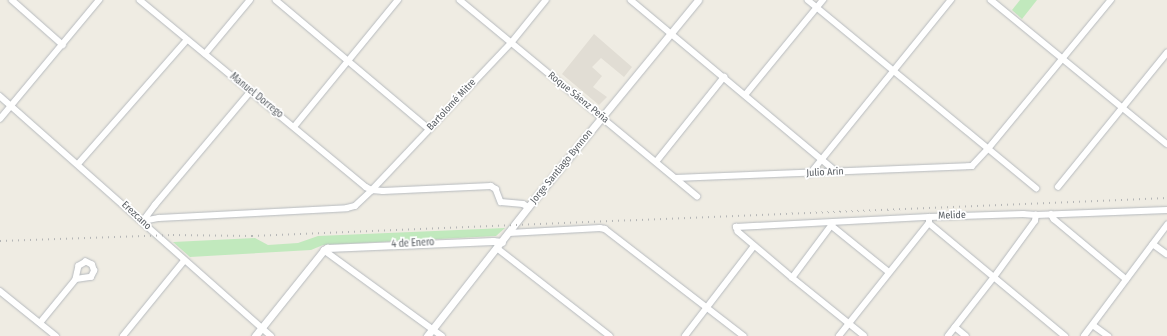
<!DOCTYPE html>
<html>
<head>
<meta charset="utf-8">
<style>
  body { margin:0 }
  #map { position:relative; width:1167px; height:336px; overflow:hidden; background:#efece3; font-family:"Fira Sans Condensed",sans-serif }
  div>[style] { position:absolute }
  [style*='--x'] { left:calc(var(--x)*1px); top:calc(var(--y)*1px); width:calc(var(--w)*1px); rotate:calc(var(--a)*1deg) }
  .education>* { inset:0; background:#e1ddd4 }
  .green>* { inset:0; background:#c1e9bd }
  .roads { filter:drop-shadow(0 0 1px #b6babe) drop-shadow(0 0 1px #b6babe) }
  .minor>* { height:5.5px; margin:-2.75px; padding:0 2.75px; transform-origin:2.75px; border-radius:2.75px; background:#fff }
  .tertiary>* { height:7px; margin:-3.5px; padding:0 3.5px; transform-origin:3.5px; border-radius:3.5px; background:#fff }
  .rail>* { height:1.5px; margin-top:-0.75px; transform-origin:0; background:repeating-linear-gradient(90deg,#b5b6b6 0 1px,transparent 0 6px) }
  span { translate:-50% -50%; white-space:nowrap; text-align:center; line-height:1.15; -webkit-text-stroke:3.5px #fff; paint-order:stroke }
  .street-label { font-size:10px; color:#5b6065 }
</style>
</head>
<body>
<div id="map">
  <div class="education">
    <div style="clip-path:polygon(594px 34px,632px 67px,624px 77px,601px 58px,592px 67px,602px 76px,593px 87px,607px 97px,599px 105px,562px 74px)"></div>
  </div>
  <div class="green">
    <div style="clip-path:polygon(1020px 0,1037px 0,1022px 19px,1012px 10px)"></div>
    <div style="clip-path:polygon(505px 228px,496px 236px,323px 245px,311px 250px,190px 257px,173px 242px,255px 238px,268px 245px,298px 243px,318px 236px)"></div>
  </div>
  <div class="roads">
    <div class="minor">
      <div style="--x:12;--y:0;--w:68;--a:41.4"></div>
      <div style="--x:140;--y:0;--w:293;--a:39.6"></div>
      <div style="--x:366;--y:187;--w:7;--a:27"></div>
      <div style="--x:372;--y:190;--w:11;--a:5"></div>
      <div style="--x:383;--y:191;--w:108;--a:-2.7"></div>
      <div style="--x:491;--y:186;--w:6;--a:31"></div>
      <div style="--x:496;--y:189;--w:14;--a:69"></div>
      <div style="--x:501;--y:202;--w:22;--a:5"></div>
      <div style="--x:523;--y:204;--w:7;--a:27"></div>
      <div style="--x:276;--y:0;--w:200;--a:40.1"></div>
      <div style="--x:460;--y:0;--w:308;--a:39.6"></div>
      <div style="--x:631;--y:0;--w:268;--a:39.9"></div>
      <div style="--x:808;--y:0;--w:296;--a:39.5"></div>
      <div style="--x:991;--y:0;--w:227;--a:39.3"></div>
      <div style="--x:205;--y:54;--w:70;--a:-50.2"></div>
      <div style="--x:746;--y:94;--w:122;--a:-50.7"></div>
      <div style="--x:0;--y:96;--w:362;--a:41.5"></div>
      <div style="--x:0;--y:119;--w:155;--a:-50.2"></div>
      <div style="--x:294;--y:127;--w:164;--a:-50.7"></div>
      <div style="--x:656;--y:162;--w:109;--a:-51.3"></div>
      <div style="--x:78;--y:164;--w:165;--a:-48.7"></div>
      <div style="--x:810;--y:174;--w:224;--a:-51"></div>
      <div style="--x:675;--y:178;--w:297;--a:-2.3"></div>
      <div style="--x:972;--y:166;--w:23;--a:-47"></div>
      <div style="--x:988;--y:149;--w:193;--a:-50.5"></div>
      <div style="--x:1058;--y:187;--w:173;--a:-50.9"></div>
      <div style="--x:1051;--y:214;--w:6;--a:59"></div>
      <div style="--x:1054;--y:219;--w:94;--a:39.8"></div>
      <div style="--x:143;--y:221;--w:16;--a:-11"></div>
      <div style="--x:159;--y:218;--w:188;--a:-3"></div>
      <div style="--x:347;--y:208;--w:8;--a:-14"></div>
      <div style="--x:355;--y:206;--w:23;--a:-43"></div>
      <div style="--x:372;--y:190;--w:202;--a:-46.6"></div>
      <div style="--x:511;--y:43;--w:55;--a:-50.9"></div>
      <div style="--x:143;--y:221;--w:20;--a:-53"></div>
      <div style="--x:155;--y:205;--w:149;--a:-49.9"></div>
      <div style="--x:929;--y:223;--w:177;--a:39.7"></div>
      <div style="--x:832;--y:226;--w:73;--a:38.9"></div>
      <div style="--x:509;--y:233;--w:91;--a:-3.1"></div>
      <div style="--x:600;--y:228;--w:5;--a:11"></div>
      <div style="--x:605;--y:229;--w:175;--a:37.6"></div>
      <div style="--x:1153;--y:244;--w:17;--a:36"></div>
      <div style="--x:497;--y:248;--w:143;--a:37.9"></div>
      <div style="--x:324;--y:250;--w:146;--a:36.1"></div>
      <div style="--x:792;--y:278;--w:69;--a:-53.3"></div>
      <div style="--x:0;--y:291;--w:72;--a:38.8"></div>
      <div style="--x:40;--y:323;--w:57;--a:-50.7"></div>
      <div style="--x:76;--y:279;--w:15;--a:-8"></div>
      <div style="--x:91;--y:277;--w:7;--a:-63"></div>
      <div style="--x:94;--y:271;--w:6;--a:-108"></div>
      <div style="--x:92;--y:265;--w:7;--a:-153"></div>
      <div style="--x:86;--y:262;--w:8;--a:150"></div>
      <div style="--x:79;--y:266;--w:13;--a:103"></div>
      <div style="--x:1093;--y:325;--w:19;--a:36"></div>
      <div style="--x:955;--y:327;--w:14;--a:39"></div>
      <div style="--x:123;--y:336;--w:97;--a:-50.9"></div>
      <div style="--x:685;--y:336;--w:113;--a:-52.5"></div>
      <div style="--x:839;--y:336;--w:144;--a:-51.5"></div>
      <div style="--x:929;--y:223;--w:3;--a:-90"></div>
      <div style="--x:864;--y:336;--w:92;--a:-141.1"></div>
      <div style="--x:792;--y:278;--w:71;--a:-139.6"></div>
      <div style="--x:738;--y:232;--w:5;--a:-112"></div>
      <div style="--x:736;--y:227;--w:193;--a:-3"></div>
      <div style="--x:929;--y:217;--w:94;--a:-1.8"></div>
      <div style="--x:1023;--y:214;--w:13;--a:4"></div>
      <div style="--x:1036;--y:215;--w:131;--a:-2.2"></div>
      <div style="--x:948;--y:336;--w:75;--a:-52.1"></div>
      <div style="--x:994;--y:277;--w:69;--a:-53.8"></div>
      <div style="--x:1035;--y:221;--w:6;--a:-81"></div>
      <div style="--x:1084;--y:336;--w:139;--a:-53.2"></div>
    </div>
    <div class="tertiary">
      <div style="--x:255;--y:336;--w:110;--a:-51.3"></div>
      <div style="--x:324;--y:250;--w:4;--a:-34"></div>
      <div style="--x:327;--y:248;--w:166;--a:-2.4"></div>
      <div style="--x:493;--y:241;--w:9;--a:6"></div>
      <div style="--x:427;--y:336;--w:172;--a:-51.9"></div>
      <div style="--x:533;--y:201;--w:260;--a:-50.6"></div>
    </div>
  </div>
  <div class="rail">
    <div style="--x:0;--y:241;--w:173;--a:-2"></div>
    <div style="--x:173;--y:235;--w:79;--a:0.7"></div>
    <div style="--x:252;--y:236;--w:916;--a:-2.38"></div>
  </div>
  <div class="street-label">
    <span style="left:256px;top:96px;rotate:39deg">Manuel Dorrego</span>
    <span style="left:578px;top:98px;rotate:39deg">Roque Sáenz Peña</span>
    <span style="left:452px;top:105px;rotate:-47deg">Bartolomé Mitre</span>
    <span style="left:562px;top:167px;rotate:-51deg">Jorge Santiago Bynnon</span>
    <span style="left:825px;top:173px;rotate:-3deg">Julio Arin</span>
    <span style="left:136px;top:216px;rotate:43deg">Erezcano</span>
    <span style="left:952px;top:216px;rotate:-2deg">Melide</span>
    <span style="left:413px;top:244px;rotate:-3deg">4 de Enero</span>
  </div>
</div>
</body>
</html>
